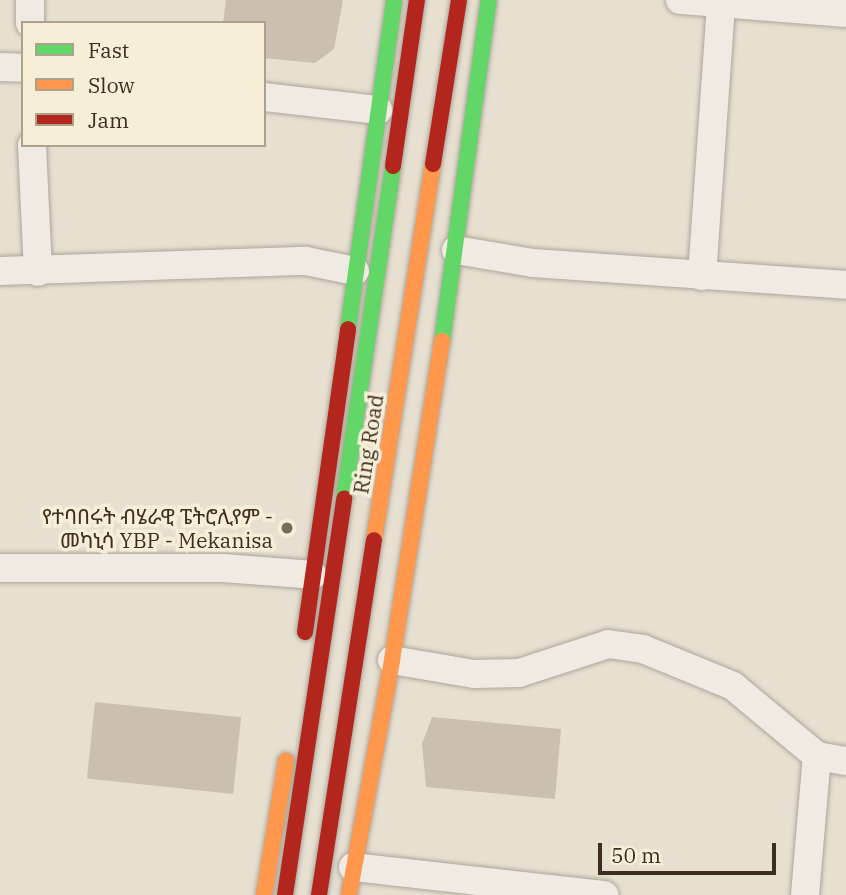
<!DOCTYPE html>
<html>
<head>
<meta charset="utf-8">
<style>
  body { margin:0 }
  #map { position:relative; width:846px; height:895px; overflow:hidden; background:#e7e0d1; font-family:"IBM Plex Serif","Noto Sans Ethiopic",serif }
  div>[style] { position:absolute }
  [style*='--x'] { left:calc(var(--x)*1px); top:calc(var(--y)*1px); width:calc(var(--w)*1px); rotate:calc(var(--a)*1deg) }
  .building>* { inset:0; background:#cbbfb2; transform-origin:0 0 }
  .roads { filter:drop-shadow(0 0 2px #ada599) drop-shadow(0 0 2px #ada599) }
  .street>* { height:28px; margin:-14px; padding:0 14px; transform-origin:14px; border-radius:14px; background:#efebe3 }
  .fast>* { height:16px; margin:-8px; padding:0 8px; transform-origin:8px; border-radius:8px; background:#63d668 }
  .slow>* { height:16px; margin:-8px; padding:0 8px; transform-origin:8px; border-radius:8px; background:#ff974d }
  .jam>* { height:16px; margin:-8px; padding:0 8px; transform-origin:8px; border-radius:8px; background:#b3261e }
  .dots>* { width:19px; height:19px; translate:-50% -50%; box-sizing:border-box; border:4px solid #f7eed8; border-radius:50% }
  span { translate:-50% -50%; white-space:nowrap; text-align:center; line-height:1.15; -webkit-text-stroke:7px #f7eed8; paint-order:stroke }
  .street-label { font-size:21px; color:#3d2e20 }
  .poi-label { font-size:21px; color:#3d2e20 }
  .right { translate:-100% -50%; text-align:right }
  .legend { position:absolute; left:21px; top:21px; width:245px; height:126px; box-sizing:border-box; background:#f7eed8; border:2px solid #ada18e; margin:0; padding:9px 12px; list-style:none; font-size:21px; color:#3d2e20 }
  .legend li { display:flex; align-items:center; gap:14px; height:35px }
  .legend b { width:35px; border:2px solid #ada18e }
  .scale { position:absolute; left:598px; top:843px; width:178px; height:32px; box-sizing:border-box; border:4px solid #3d2e20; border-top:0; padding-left:9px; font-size:21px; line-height:24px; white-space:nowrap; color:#3d2e20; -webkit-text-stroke:5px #f7eed8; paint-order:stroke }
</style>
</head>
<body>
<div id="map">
  <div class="building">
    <div style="clip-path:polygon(226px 0,343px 0,334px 49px,315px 63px,264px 58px,264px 23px,223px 23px)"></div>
    <div style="left:95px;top:702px;width:147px;height:77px;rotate:6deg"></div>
    <div style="clip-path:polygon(432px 717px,561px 729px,555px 799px,426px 787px,422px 744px)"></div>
  </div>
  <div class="roads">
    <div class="street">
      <div style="--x:680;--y:0;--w:165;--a:4.5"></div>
      <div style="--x:30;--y:23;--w:23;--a:-90"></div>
      <div style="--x:0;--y:67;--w:23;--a:2"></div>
      <div style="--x:264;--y:97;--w:115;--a:6.5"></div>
      <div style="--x:32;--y:145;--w:127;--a:87.3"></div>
      <div style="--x:456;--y:250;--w:78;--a:9.6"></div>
      <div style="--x:533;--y:263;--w:314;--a:4"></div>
      <div style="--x:0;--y:271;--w:306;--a:-1.9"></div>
      <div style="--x:306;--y:261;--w:50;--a:11.5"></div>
      <div style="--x:702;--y:276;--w:273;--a:-86"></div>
      <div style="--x:0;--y:568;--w:223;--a:0"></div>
      <div style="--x:223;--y:568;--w:90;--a:4.4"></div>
      <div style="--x:392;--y:660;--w:83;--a:9.7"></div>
      <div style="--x:474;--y:674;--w:45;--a:-1.3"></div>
      <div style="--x:519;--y:673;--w:94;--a:-18"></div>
      <div style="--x:608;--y:644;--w:35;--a:8"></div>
      <div style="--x:643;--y:649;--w:97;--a:22.3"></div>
      <div style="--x:733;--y:686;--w:109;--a:39.8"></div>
      <div style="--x:817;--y:756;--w:29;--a:10"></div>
      <div style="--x:353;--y:867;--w:253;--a:6.4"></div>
      <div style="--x:805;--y:895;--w:140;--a:-85.1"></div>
    </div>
    <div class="fast">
      <div style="--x:348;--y:329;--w:332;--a:-82"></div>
      <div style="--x:442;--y:341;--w:344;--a:-82.2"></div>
      <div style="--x:344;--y:498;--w:336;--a:-81.6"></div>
    </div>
    <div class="slow">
      <div style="--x:374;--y:540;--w:381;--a:-81.1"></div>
      <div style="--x:264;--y:895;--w:136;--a:-80.7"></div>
      <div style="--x:349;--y:895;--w:239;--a:-79.6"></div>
      <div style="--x:392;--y:660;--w:323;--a:-81.1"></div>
    </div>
    <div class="jam">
      <div style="--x:433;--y:164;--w:166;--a:-81"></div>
      <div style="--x:393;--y:166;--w:168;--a:-81.8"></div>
      <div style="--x:305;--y:632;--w:306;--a:-81.9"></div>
      <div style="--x:285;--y:895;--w:401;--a:-81.5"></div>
      <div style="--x:319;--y:895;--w:359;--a:-81.2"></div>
    </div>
  </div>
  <div class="dots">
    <div style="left:287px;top:528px;background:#786c5e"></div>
  </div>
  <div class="street-label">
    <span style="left:368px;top:444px;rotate:-81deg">Ring Road</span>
  </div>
  <div class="poi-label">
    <span class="right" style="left:273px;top:528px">የተባበሩት ብሄራዊ ፔትሮሊየም -<br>መካኒሳ YBP - Mekanisa</span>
  </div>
  <ul class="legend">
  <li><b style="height:9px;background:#63d668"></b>Fast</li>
  <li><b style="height:9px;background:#ff974d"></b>Slow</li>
  <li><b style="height:9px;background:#b3261e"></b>Jam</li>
  </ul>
  <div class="scale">50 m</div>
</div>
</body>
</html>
